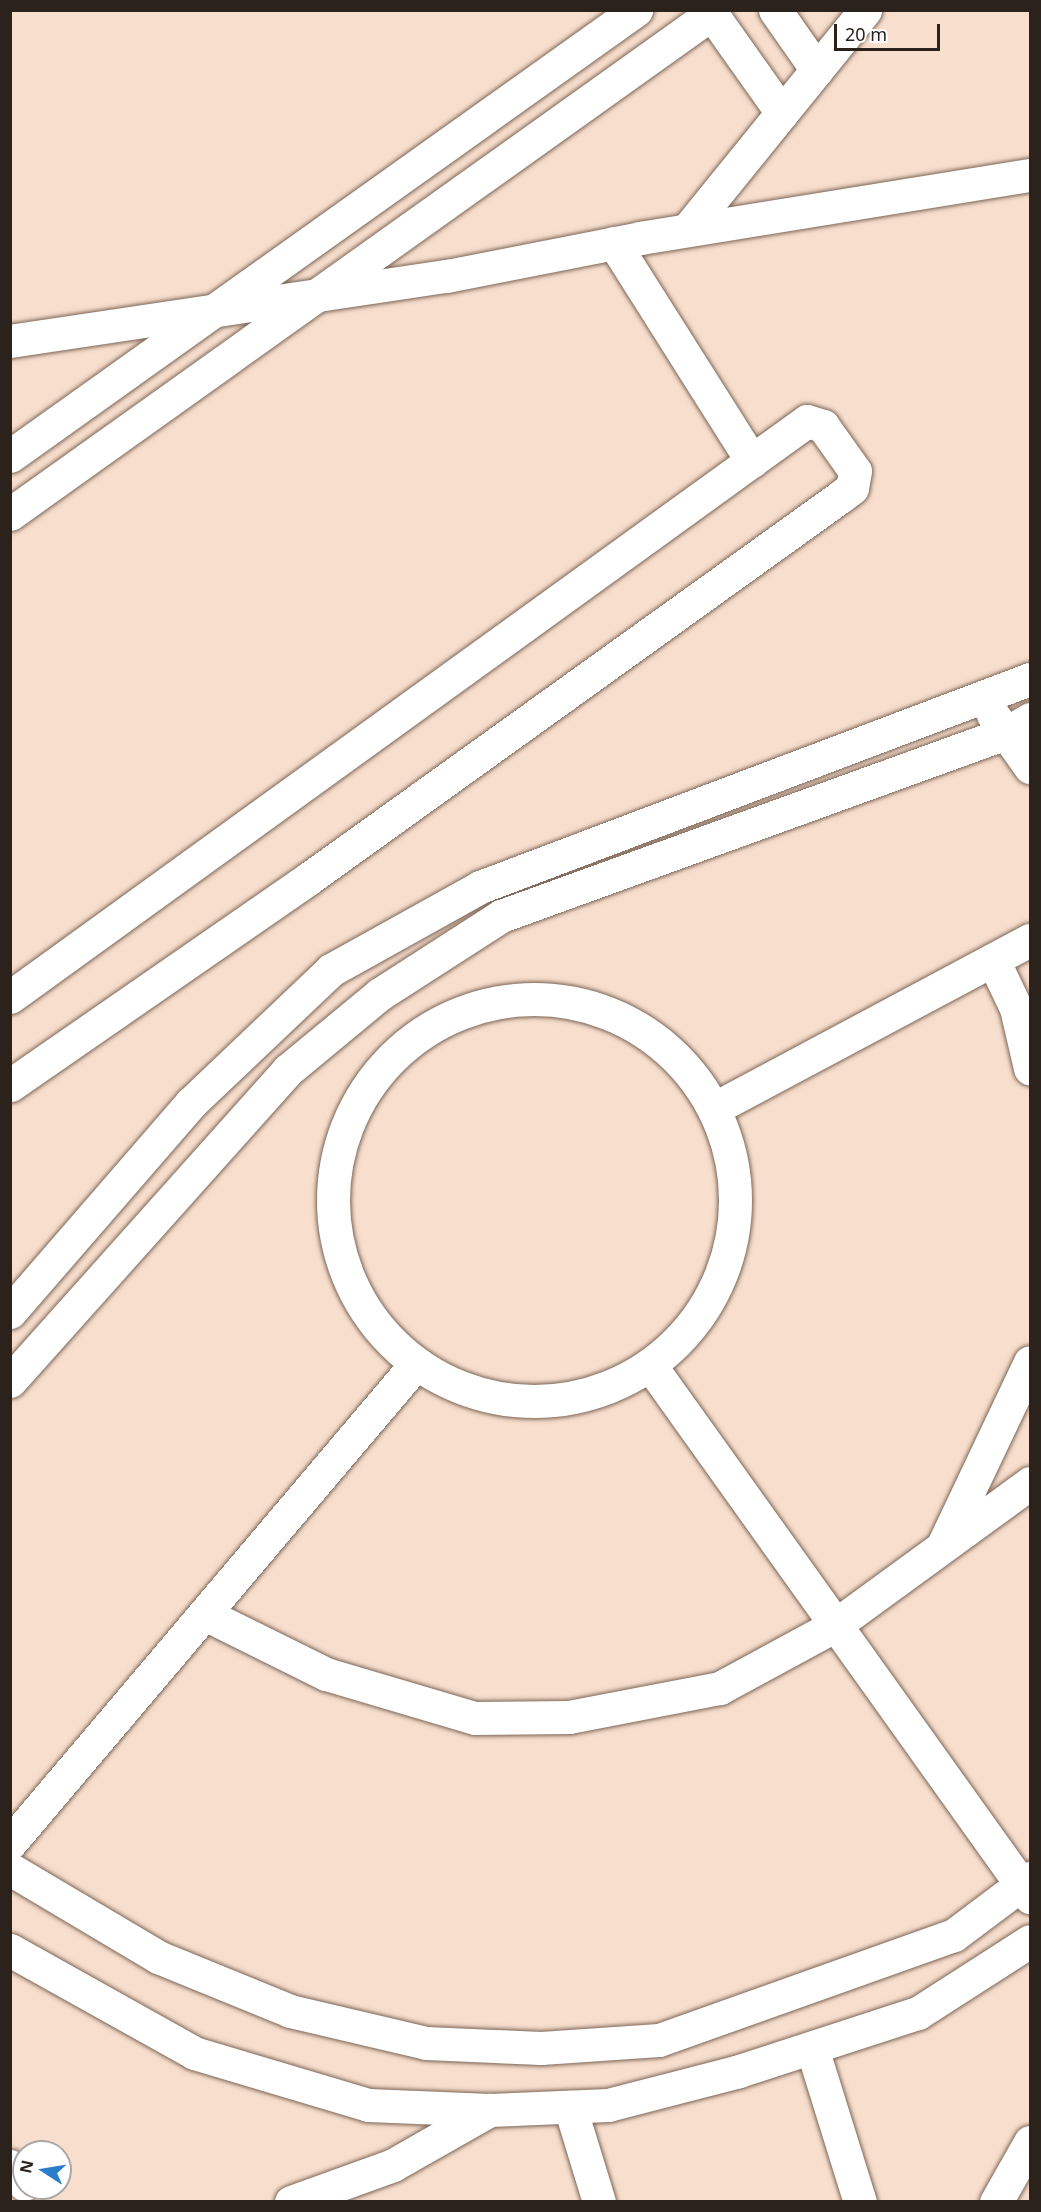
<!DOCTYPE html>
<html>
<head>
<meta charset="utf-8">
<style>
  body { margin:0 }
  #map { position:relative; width:1041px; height:2212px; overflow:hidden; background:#f8decd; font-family:"Noto Sans",sans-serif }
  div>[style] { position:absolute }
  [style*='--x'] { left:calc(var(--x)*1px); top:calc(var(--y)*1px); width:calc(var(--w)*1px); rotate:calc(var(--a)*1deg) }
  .roads { filter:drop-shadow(0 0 2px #7c6657) drop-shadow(0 0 2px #7c6657) }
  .minor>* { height:33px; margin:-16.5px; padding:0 16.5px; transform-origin:16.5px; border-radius:16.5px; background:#fff }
  .minor>.ring { margin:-16.5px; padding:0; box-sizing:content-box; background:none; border:33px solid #fff; border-radius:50% }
  span { translate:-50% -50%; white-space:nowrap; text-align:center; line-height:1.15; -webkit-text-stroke:6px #fff; paint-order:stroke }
  .frame { position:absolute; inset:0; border:12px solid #2c221c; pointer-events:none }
  .north { position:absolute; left:12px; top:2140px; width:60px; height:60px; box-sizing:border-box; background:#fff; border:2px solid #aba7a4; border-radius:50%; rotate:282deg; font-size:16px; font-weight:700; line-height:24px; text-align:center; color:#2c221c }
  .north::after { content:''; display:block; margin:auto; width:21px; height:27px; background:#2a7dcb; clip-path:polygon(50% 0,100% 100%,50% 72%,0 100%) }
  .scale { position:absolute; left:834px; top:24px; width:106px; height:27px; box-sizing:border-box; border:3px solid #2c221c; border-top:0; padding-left:8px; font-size:18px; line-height:21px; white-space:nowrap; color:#2c221c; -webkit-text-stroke:4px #fff; paint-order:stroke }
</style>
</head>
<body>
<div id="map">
  <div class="roads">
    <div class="minor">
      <div style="--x:709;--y:10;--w:126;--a:54.7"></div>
      <div style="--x:775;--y:10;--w:73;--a:55"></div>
      <div style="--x:687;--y:230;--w:283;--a:-51"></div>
      <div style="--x:614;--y:243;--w:258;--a:57.7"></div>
      <div style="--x:10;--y:341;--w:442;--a:-8.5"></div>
      <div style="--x:447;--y:276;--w:197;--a:-11.1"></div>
      <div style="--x:640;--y:238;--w:395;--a:-9.2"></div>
      <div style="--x:10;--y:456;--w:769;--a:-35.47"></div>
      <div style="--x:10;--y:514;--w:861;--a:-35.5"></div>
      <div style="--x:993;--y:715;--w:64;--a:54.6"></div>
      <div style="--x:993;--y:960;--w:53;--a:64.4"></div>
      <div style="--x:1016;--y:1008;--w:62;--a:76.9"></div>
      <div style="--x:10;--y:997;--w:983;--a:-35.86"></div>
      <div style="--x:807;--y:421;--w:17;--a:17"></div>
      <div style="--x:823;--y:426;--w:55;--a:54.6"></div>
      <div style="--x:855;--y:471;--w:17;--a:100"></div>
      <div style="--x:852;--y:488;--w:15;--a:143"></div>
      <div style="--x:840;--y:497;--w:655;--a:144.32"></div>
      <div style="--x:308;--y:879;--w:362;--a:145.3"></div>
      <div class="ring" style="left:333px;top:999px;width:369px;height:369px"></div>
      <div style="--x:715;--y:1108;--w:357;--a:-28.1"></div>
      <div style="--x:10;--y:1312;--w:276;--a:-49.1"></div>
      <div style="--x:191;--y:1103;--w:193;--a:-43.5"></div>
      <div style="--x:331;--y:970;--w:171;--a:-29.1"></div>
      <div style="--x:480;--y:887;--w:588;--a:-20.72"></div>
      <div style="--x:650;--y:1365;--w:654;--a:54.46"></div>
      <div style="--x:10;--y:1381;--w:417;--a:-48.2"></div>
      <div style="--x:288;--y:1070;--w:119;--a:-39.6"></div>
      <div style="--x:380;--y:994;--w:144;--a:-32.8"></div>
      <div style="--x:501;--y:916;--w:537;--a:-19.92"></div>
      <div style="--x:1006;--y:733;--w:28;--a:-30"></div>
      <div style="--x:944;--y:1543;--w:200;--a:-64.6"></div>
      <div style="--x:205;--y:1614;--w:135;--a:26.4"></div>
      <div style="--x:326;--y:1674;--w:155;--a:16.5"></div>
      <div style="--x:475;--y:1718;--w:94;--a:-0.6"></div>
      <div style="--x:569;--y:1717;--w:154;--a:-10.9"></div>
      <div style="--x:720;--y:1688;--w:130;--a:-28.5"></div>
      <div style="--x:834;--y:1626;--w:243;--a:-36.1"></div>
      <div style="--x:10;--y:1843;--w:627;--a:-49.73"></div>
      <div style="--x:10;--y:1869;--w:172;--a:30.7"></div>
      <div style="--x:158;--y:1957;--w:143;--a:22.2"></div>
      <div style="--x:290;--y:2011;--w:140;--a:13.2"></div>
      <div style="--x:426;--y:2043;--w:115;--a:2.5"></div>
      <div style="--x:541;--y:2048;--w:118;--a:-3.9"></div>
      <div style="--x:659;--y:2040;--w:313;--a:-19.6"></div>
      <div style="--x:954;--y:1935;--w:95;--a:-36.9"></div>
      <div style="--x:10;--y:1950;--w:211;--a:29.2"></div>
      <div style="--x:194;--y:2053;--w:182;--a:16.6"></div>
      <div style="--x:368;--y:2105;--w:122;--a:2.3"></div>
      <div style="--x:490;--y:2110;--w:118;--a:-2.4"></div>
      <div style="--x:608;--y:2105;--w:135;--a:-14.5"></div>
      <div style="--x:739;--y:2071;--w:188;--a:-18"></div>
      <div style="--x:918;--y:2013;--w:133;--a:-32.7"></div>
      <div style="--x:812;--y:2048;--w:161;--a:72.7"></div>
      <div style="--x:570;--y:2107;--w:99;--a:73"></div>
      <div style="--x:10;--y:2166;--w:23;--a:52"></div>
      <div style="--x:291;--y:2202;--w:109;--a:-19.9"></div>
      <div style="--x:393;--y:2165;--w:112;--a:-29.6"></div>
      <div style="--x:996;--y:2202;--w:69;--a:-60.5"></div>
    </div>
  </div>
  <div class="frame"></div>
  <div class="north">N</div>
  <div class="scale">20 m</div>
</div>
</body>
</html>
